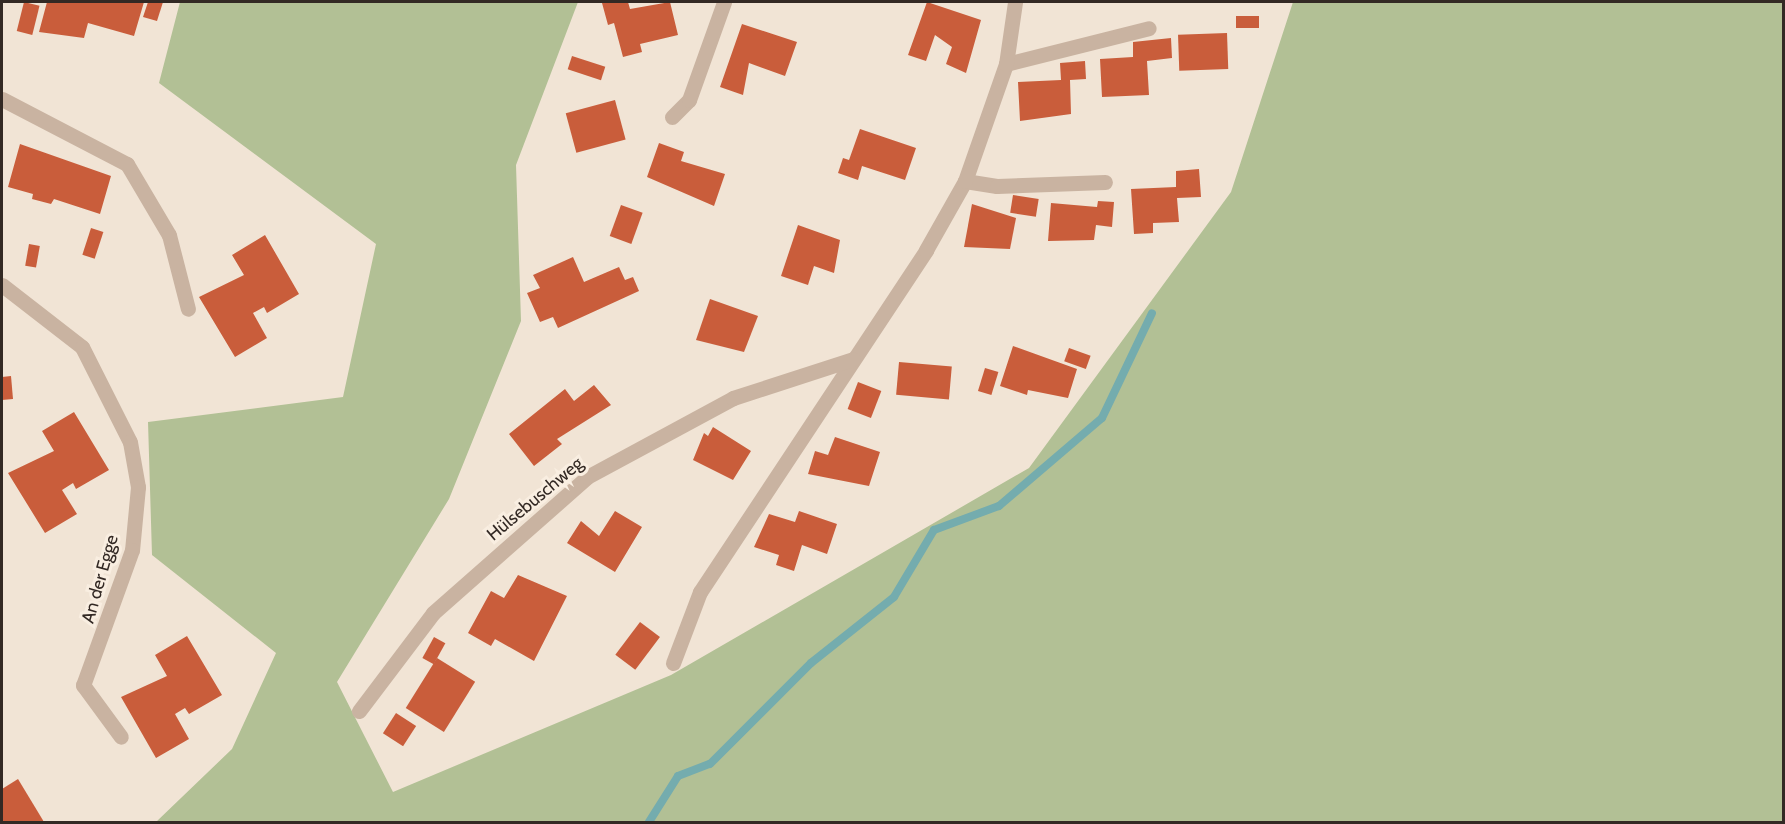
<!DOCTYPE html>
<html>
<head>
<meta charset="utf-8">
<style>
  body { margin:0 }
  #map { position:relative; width:1785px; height:824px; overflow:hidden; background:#f1e4d5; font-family:Cabin,sans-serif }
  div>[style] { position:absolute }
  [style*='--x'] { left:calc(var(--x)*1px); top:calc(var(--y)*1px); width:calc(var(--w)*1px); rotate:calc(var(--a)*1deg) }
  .green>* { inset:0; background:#b2c095 }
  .stream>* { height:8px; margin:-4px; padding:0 4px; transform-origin:4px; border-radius:4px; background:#74acae }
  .building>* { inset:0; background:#c95d3b; transform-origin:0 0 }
  .minor>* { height:15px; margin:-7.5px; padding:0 7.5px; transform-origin:7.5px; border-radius:7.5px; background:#c9b3a1 }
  span { translate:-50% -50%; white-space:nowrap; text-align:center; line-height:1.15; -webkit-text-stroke:6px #f9eee1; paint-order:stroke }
  .street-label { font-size:18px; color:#332924 }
  .frame { position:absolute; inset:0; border:3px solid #332924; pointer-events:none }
</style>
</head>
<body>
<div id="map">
  <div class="green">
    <div style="clip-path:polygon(180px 2px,578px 2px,516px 165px,521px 321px,449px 499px,337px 682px,393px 792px,671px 675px,1029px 468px,1231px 192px,1293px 2px,1783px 2px,1783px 822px,156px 822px,232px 749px,276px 653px,152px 555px,148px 422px,343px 397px,376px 244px,159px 83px)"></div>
  </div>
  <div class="stream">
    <div style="--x:649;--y:822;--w:54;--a:-57.8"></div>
    <div style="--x:678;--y:776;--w:34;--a:-21"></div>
    <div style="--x:710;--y:764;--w:143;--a:-45"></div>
    <div style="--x:811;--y:663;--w:106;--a:-38.5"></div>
    <div style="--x:894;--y:597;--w:78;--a:-59.2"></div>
    <div style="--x:934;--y:530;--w:69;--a:-20.3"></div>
    <div style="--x:999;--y:506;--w:135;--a:-40.5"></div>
    <div style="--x:1102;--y:418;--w:116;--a:-64.5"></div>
  </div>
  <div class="building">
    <div style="left:24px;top:2px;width:16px;height:30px;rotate:14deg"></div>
    <div style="clip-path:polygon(47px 2px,144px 2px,134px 36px,88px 23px,84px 38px,39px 32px)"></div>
    <div style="clip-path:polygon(148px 2px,163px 2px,157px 21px,143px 17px)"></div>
    <div style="clip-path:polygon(628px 2px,630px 9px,670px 2px,678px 35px,640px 44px,642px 52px,623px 57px,614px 23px,608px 25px,602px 3px)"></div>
    <div style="clip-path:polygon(927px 2px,981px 20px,966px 73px,946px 64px,952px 47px,935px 35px,926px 61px,908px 55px)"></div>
    <div style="left:1259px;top:16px;width:12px;height:23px;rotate:90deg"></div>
    <div style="clip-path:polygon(742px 24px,797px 42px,785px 76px,749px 63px,743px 95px,720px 87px)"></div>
    <div style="left:1227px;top:33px;width:36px;height:49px;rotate:88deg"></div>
    <div style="clip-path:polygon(1171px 38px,1172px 58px,1147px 61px,1149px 95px,1102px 97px,1100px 59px,1133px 57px,1133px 42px)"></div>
    <div style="left:572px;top:56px;width:35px;height:14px;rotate:18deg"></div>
    <div style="clip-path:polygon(1085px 61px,1086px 79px,1070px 80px,1071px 114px,1020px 121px,1018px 82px,1061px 80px,1060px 63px)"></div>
    <div style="left:615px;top:100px;width:41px;height:51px;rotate:75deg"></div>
    <div style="clip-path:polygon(860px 129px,916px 148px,905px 180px,862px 166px,858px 180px,838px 173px,843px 158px,849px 160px)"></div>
    <div style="clip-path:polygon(659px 143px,684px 152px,681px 161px,725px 174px,714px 206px,647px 177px)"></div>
    <div style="clip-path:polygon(20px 144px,111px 176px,100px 214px,54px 199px,51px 204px,32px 199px,33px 194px,8px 187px)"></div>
    <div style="clip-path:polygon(1199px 169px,1201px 197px,1177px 198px,1179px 222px,1153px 223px,1153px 233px,1134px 234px,1131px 189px,1176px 187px,1176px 171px)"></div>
    <div style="left:1013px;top:195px;width:26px;height:18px;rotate:9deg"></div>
    <div style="clip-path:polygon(1098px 201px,1114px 202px,1112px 227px,1096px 225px,1094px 240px,1048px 241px,1051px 203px,1097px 207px)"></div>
    <div style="clip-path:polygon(972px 204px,1016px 218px,1010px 249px,964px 247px)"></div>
    <div style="left:621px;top:205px;width:23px;height:33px;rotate:20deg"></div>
    <div style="clip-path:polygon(798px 225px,840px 240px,834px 273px,814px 266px,808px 285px,781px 276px)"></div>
    <div style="left:91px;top:228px;width:13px;height:28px;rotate:18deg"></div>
    <div style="clip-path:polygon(265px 235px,299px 294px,267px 313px,264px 307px,253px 313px,267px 338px,235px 357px,199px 297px,244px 275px,232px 255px)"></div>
    <div style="left:29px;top:244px;width:11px;height:22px;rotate:10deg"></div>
    <div style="clip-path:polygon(573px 257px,584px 282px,619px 267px,625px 280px,633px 277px,639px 291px,558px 328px,553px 317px,540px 322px,527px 293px,540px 288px,533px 275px)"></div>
    <div style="clip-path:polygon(710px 299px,758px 316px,744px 352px,696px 340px)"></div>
    <div style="clip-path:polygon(1013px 346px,1077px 369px,1068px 398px,1028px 390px,1027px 395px,1000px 386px)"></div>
    <div style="left:1069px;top:348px;width:23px;height:14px;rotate:20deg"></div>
    <div style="left:899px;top:362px;width:53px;height:33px;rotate:5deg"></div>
    <div style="left:985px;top:368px;width:14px;height:24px;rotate:17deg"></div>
    <div style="clip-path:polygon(11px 376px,13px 399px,2px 400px,2px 377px)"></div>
    <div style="left:858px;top:382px;width:25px;height:29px;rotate:21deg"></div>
    <div style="clip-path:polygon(594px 385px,611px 405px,557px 439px,562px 444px,534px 466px,509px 434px,565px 389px,574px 401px)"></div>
    <div style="clip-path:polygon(74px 412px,109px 470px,76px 489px,73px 483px,62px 490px,77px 514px,45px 533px,8px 473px,54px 451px,42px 431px)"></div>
    <div style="clip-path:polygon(713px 427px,751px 451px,733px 480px,693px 460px,704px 433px,708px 436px)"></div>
    <div style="clip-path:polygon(835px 437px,880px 452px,869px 486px,808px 474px,815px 451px,828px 455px)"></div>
    <div style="clip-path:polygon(615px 511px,642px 527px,615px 572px,567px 543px,581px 521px,599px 536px)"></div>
    <div style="clip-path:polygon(799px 511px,837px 524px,827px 554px,802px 545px,794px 571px,776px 565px,779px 555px,754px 547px,769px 514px,795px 522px)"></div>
    <div style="clip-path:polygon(518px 575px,567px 596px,534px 661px,495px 639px,491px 646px,468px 633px,491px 591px,504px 598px)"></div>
    <div style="left:640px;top:622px;width:25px;height:41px;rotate:37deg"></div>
    <div style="clip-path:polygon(187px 636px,222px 695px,189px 714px,185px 708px,175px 714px,189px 739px,156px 758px,121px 697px,167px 676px,155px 655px)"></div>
    <div style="left:434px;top:637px;width:13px;height:24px;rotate:29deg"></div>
    <div style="left:437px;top:658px;width:45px;height:59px;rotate:32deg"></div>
    <div style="left:396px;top:713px;width:24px;height:24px;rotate:33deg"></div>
    <div style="clip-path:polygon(18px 779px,44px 822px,2px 822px,2px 789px)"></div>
  </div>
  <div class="minor">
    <div style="--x:1006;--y:64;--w:147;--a:-14.1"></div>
    <div style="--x:2;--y:99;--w:141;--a:27.5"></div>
    <div style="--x:127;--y:164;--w:82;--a:59.4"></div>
    <div style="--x:169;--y:235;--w:76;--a:75.6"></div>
    <div style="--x:672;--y:117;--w:24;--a:-45"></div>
    <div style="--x:689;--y:100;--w:104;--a:-70.3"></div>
    <div style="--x:965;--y:181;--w:32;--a:9"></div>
    <div style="--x:997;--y:186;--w:108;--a:-2.1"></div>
    <div style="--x:2;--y:285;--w:101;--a:37.8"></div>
    <div style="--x:82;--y:347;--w:106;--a:63.2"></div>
    <div style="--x:130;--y:442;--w:46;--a:79.9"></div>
    <div style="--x:138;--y:487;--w:63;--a:95.4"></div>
    <div style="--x:132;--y:550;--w:144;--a:109.9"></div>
    <div style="--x:83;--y:685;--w:64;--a:53.8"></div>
    <div style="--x:673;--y:663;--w:76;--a:-69.2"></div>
    <div style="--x:700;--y:592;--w:410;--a:-56.5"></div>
    <div style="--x:926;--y:250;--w:79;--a:-60.5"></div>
    <div style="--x:965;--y:181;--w:124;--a:-70.7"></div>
    <div style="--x:1006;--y:64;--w:63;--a:-81.7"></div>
    <div style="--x:359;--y:711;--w:123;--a:-52.9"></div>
    <div style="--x:433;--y:613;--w:205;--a:-41.4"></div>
    <div style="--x:587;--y:477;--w:166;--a:-28.4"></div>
    <div style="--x:733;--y:398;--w:126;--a:-18"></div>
  </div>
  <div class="street-label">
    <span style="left:535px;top:499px;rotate:-40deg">Hülsebuschweg</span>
    <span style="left:100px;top:579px;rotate:-74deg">An der Egge</span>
  </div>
  <div class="frame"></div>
</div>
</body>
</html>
